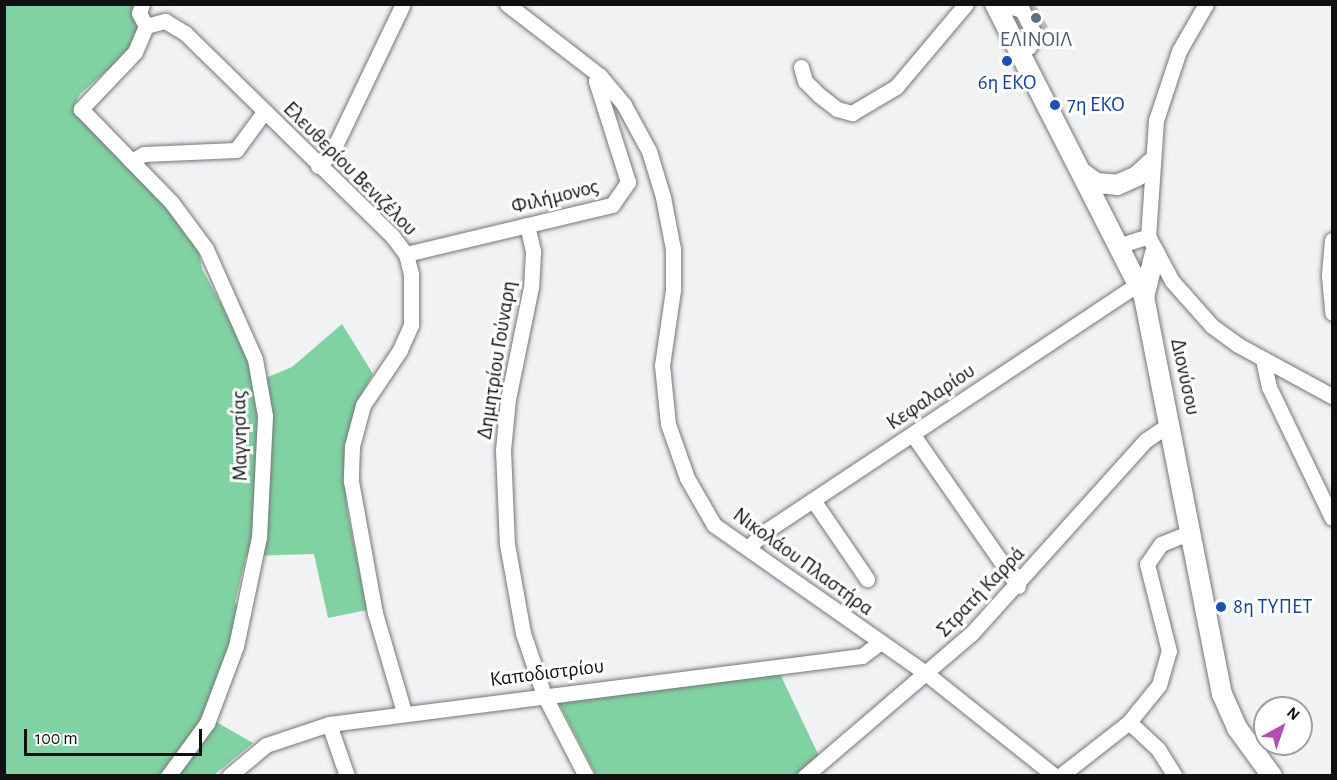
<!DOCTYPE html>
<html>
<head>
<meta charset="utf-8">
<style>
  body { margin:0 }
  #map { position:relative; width:1337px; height:780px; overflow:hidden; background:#f0f2f4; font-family:"Alegreya Sans",sans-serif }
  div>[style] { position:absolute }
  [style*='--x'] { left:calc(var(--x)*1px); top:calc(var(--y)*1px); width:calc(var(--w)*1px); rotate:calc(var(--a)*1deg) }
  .forest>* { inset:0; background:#81d2a2 }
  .building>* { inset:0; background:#bebfc1 }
  .roads { filter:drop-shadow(0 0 2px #757678) drop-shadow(0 0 2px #757678) }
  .minor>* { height:15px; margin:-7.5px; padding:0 7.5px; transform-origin:7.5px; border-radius:7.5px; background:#fff }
  .major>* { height:20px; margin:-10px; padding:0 10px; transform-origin:10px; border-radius:10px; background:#fff }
  .dots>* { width:16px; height:16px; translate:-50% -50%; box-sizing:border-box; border:3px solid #fff; border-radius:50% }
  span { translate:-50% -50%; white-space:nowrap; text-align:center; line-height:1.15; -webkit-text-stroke:6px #fff; paint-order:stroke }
  .service-label { font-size:21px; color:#4e5e75 }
  .transit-label { font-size:21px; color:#164399 }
  .left { translate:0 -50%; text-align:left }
  .street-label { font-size:21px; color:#0f1010 }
  .frame { position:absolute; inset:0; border:6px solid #0f1010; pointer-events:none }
  .north { position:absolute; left:1253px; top:696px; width:60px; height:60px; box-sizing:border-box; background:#fff; border:2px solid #9f9f9f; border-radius:50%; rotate:40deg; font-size:16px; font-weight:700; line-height:24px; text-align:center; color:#0f1010 }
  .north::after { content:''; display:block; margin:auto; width:21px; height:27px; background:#b34db1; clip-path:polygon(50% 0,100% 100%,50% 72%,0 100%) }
  .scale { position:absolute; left:24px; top:729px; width:178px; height:27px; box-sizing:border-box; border:3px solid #0f1010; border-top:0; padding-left:8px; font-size:18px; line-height:21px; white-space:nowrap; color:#0f1010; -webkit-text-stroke:4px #fff; paint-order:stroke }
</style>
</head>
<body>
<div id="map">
  <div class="forest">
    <div style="clip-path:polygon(5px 5px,138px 5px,140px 28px,127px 53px,80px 94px,74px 106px,78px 115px,169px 207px,198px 246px,202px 269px,236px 331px,256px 382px,292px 367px,342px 324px,373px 374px,356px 404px,345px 473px,347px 509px,367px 610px,328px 618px,314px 554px,246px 556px,235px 602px,241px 615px,204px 715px,253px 743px,214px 775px,5px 776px)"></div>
    <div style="clip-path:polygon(780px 674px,819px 756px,796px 775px,596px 775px,559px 703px)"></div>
  </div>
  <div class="building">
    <div style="clip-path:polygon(1028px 4px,1035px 4px,1048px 27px,1032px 36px,1017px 11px)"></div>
  </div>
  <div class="roads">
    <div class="minor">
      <div style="--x:142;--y:4;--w:9;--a:108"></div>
      <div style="--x:139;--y:13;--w:15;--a:62"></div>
      <div style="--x:507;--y:4;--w:118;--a:37.7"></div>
      <div style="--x:600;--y:76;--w:38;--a:50"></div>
      <div style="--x:624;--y:105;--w:52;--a:61.5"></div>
      <div style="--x:649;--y:151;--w:48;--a:73.1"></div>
      <div style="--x:663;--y:197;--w:53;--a:79.1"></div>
      <div style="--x:673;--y:249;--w:41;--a:90"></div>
      <div style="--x:673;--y:290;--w:76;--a:98.3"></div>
      <div style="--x:662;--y:365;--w:59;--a:84.2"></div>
      <div style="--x:668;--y:424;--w:57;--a:70.6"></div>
      <div style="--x:687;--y:478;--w:54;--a:60.1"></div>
      <div style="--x:714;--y:525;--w:260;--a:35"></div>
      <div style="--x:927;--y:674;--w:164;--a:38.6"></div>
      <div style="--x:1206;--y:4;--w:54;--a:119.9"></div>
      <div style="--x:1179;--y:51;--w:73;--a:108.4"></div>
      <div style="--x:1156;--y:120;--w:116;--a:93.9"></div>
      <div style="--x:1148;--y:236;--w:51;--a:61.9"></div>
      <div style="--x:1172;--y:281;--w:60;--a:48.4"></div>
      <div style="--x:1212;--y:326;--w:32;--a:36"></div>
      <div style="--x:1238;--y:345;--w:107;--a:28.5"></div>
      <div style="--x:1008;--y:6;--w:15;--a:16"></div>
      <div style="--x:1022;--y:10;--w:28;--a:63"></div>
      <div style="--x:1035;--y:35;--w:13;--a:117"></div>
      <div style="--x:146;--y:26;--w:28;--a:113"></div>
      <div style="--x:135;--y:52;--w:79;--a:133.5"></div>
      <div style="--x:81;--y:109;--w:131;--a:45.9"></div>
      <div style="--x:172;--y:203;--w:57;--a:53.5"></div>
      <div style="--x:206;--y:249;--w:120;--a:66"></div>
      <div style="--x:255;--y:359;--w:58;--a:80"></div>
      <div style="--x:265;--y:416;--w:121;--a:92.8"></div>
      <div style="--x:259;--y:537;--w:111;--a:101.9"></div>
      <div style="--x:236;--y:646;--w:82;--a:110.6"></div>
      <div style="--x:207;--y:723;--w:66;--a:126.3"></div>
      <div style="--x:146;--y:26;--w:20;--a:-15"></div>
      <div style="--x:165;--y:21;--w:23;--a:31"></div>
      <div style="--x:185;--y:33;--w:291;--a:44.4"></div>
      <div style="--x:393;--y:237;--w:21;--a:53"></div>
      <div style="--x:406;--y:254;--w:21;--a:76"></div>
      <div style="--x:411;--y:274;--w:51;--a:90"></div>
      <div style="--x:411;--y:325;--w:27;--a:114"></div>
      <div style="--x:400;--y:350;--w:66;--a:123.9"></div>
      <div style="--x:363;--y:405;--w:42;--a:105"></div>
      <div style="--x:352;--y:446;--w:35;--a:92"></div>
      <div style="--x:351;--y:481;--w:134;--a:79.7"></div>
      <div style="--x:375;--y:613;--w:103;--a:73.7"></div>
      <div style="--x:801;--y:67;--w:15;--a:74"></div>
      <div style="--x:805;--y:81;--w:20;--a:45"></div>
      <div style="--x:819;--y:95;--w:23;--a:38"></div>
      <div style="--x:837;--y:109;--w:16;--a:15"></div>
      <div style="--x:852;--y:113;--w:51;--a:-30.6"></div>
      <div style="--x:896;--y:87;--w:109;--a:-49.9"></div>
      <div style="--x:131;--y:161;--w:15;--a:-28"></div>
      <div style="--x:144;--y:154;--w:92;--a:-2.5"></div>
      <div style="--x:236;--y:150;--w:47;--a:-53.6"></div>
      <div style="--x:318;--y:166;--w:20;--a:-45"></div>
      <div style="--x:332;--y:152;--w:162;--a:-64.4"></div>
      <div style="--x:527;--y:225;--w:28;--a:77"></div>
      <div style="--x:533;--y:252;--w:35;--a:93"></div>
      <div style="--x:531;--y:287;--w:114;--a:101.6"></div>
      <div style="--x:508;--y:399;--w:51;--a:95.6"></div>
      <div style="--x:503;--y:450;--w:94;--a:87.6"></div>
      <div style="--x:507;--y:544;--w:90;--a:79.8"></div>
      <div style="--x:523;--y:633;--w:65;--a:71.3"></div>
      <div style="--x:544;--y:695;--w:91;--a:62.6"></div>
      <div style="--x:1332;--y:240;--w:35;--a:95"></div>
      <div style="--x:1329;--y:275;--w:38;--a:85"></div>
      <div style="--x:1118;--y:246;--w:32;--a:-18"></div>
      <div style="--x:406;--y:254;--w:212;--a:-13.4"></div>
      <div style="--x:612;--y:205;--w:28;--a:-55"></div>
      <div style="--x:628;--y:182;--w:106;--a:-107.6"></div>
      <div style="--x:596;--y:81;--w:6;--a:-51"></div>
      <div style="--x:1263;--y:359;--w:29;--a:78"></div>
      <div style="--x:1269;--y:387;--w:145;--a:64.3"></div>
      <div style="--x:913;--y:435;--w:184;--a:55.2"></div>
      <div style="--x:813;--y:500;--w:96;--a:55.6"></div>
      <div style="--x:748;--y:548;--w:21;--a:-45"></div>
      <div style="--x:763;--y:533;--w:450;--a:-33.6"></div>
      <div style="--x:1129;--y:722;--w:40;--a:43"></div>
      <div style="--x:1158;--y:749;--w:32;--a:58"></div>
      <div style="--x:329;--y:724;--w:55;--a:70.9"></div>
      <div style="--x:229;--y:776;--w:48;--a:-40"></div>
      <div style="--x:266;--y:745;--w:66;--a:-18.4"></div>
      <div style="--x:329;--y:724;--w:537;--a:-7.27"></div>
      <div style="--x:862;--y:656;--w:21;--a:-37"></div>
      <div style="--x:805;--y:776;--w:220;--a:-40.6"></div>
      <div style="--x:972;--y:633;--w:260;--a:-48"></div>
      <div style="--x:1146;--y:440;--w:30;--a:-34"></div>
      <div style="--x:1060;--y:776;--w:88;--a:-38"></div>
      <div style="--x:1129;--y:722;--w:48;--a:-51"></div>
      <div style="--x:1159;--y:685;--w:35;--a:-74"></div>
      <div style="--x:1169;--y:651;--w:90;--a:-104.2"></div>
      <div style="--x:1147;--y:564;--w:24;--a:-55"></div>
      <div style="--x:1161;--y:544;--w:29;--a:-22"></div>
    </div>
    <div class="major">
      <div style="--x:995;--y:4;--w:329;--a:63"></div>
      <div style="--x:1144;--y:297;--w:405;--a:78.9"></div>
      <div style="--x:1222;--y:694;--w:37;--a:66"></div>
      <div style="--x:1237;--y:728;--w:59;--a:53.9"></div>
      <div style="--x:1081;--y:172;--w:19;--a:36"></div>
      <div style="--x:1096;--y:183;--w:21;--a:5"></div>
      <div style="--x:1117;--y:185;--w:22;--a:-24"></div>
      <div style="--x:1137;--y:176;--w:19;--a:-43"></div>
      <div style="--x:1144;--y:297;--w:45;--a:-76"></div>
    </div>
  </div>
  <div class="dots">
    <div style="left:1036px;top:18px;background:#5c6f8a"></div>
    <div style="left:1007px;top:61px;background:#1a4fb4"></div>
    <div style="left:1055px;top:105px;background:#1a4fb4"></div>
    <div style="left:1221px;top:607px;background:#1a4fb4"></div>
  </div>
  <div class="service-label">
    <span style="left:1036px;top:40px">ΕΛΙΝΟΙΛ</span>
  </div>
  <div class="transit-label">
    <span style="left:1007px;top:83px">6η ΕΚΟ</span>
    <span class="left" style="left:1067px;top:105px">7η ΕΚΟ</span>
    <span class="left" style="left:1233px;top:607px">8η ΤΥΠΕΤ</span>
  </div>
  <div class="street-label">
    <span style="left:350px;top:169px;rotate:45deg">Ελευθερίου Βενιζέλου</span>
    <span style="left:555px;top:197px;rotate:-14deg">Φιλήμονος</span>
    <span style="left:497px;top:360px;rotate:-81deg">Δημητρίου Γούναρη</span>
    <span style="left:1185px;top:377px;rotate:78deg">Διονύσου</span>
    <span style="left:931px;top:397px;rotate:-34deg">Κεφαλαρίου</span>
    <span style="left:240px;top:436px;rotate:-91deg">Μαγνησίας</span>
    <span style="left:803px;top:562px;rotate:36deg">Νικολάου Πλαστήρα</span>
    <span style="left:981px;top:592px;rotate:-46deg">Στρατή Καρρά</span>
    <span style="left:547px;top:673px;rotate:-7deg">Καποδιστρίου</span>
  </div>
  <div class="frame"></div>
  <div class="north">N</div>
  <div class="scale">100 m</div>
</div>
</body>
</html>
